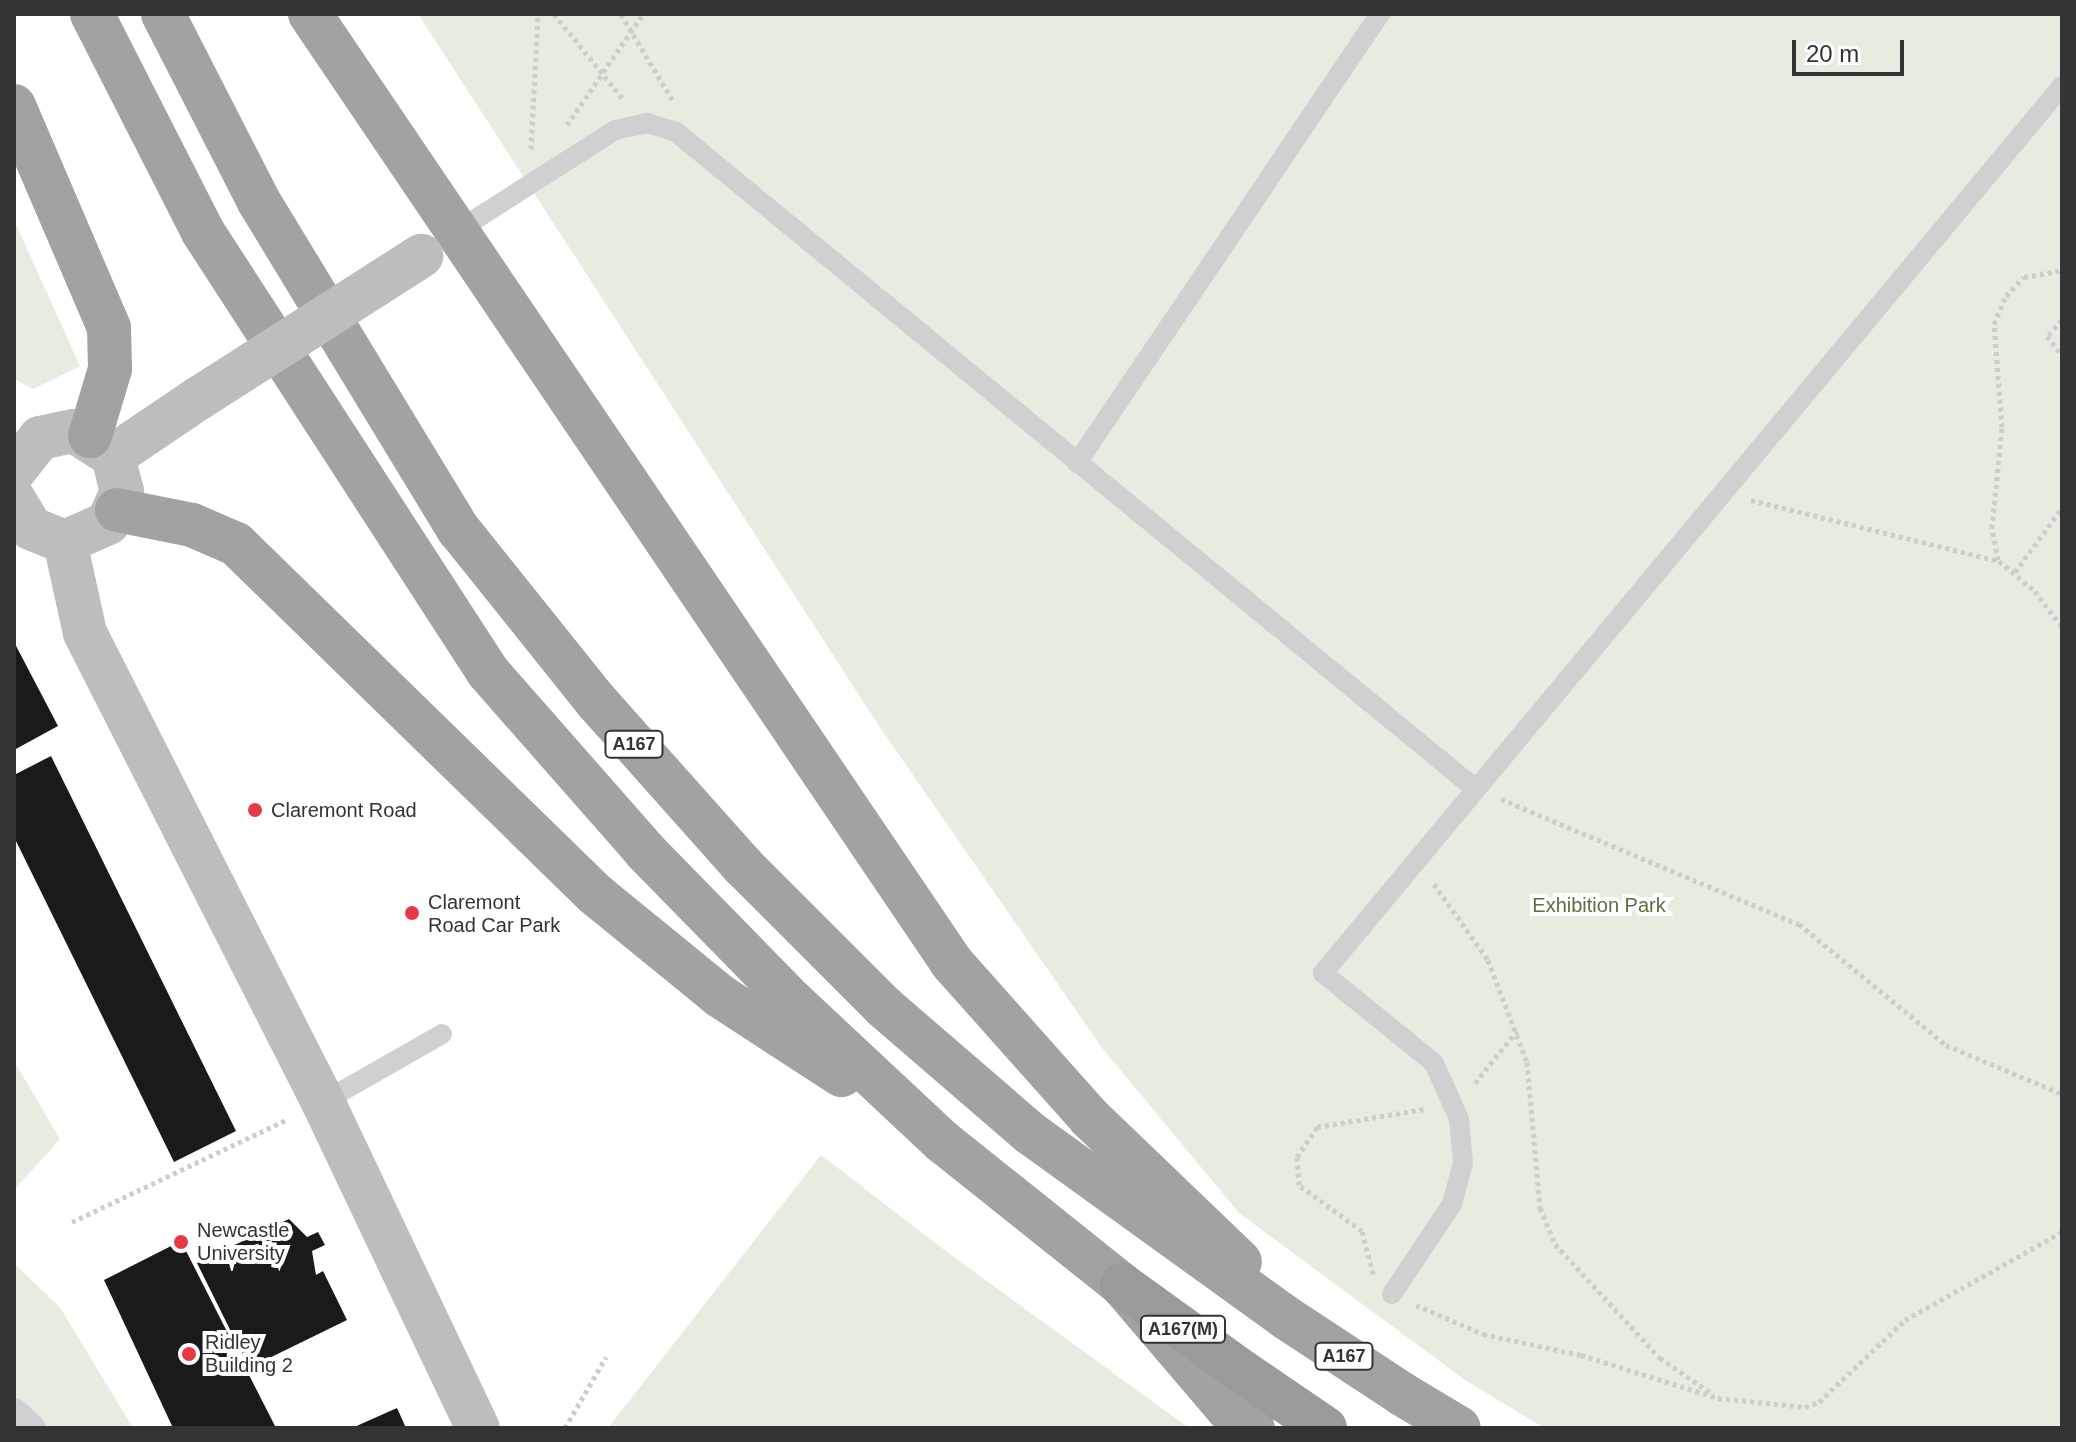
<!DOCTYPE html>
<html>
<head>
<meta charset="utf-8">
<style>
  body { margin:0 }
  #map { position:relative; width:2076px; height:1442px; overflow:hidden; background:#fff; font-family:Helvetica,sans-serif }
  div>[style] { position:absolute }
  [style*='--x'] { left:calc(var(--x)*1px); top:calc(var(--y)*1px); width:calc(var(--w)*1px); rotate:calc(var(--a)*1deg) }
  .green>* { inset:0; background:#e6ecdf }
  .building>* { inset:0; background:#1a1a1a }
  .path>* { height:5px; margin-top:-2.5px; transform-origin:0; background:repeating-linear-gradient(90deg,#cdcdcd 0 4px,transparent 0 8px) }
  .service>* { height:20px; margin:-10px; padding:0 10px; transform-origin:10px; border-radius:10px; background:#d0d0d0 }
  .pedestrian>* { height:28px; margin:-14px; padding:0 14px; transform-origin:14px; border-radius:14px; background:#d0d0d0 }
  .secondary>* { height:44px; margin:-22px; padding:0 22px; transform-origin:22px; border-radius:22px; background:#bdbdbd }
  .trunk>* { height:44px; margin:-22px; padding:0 22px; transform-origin:22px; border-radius:22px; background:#a2a2a2 }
  .motorway>* { height:44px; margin:-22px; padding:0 22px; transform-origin:22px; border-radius:22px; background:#9a9a9a }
  .secondary-bridge>* { height:44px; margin:-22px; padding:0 22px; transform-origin:22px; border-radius:22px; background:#bdbdbd }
  .trunk-bridge>* { height:44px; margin:-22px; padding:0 22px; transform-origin:22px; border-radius:22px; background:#a2a2a2 }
  .motorway-bridge>* { height:44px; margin:-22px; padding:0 22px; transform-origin:22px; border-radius:22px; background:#9a9a9a }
  .dots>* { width:22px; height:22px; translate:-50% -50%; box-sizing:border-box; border:4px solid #fff; border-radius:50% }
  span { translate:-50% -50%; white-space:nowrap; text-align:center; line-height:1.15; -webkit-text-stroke:8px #fff; paint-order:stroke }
  .shield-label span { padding:2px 6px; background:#fff; border:2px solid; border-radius:6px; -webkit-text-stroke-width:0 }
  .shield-label { font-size:18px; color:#333; font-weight:700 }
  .poi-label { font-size:20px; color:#333 }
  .left { translate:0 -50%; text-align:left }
  .park-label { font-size:20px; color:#56703f }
  .frame { position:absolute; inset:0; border:16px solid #333; pointer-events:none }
  .scale { position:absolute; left:1792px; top:40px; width:112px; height:36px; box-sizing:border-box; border:4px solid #333; border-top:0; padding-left:10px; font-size:24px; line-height:28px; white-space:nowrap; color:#333; -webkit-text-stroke:6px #fff; paint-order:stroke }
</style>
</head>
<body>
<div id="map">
  <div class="green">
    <div style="clip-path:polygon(418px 14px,2062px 14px,2062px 1428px,1544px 1428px,1465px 1380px,1239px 1213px,1102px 1048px,879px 726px)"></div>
    <div style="clip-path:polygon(14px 220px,80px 366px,33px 389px,14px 379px)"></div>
    <div style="clip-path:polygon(17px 1066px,60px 1139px,14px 1190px,14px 1068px)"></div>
    <div style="clip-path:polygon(821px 1155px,947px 1252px,1189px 1428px,608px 1428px)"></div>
    <div style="clip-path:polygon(14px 1263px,61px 1309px,133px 1428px,14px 1428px)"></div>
  </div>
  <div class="building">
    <div style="clip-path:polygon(14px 642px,58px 726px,14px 750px)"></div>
    <div style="clip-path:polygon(51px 756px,236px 1131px,174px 1162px,14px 837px,14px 775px)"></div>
    <div style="clip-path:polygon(289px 1219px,307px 1237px,318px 1232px,325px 1245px,312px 1251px,316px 1275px,323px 1271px,347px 1320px,249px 1368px,197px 1263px)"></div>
    <div style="clip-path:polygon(181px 1241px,276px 1428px,173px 1428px,104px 1280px)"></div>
    <div style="clip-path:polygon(397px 1408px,406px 1428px,352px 1428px)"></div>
  </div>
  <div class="path">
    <div style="--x:554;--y:14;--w:111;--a:50.9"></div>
    <div style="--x:621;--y:14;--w:101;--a:59.1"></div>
    <div style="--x:567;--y:125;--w:135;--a:-55.6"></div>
    <div style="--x:531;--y:149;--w:135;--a:-87"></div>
    <div style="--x:2062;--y:320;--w:22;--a:133"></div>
    <div style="--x:2047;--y:336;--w:24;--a:52"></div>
    <div style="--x:1751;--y:500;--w:255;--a:13.8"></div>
    <div style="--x:1999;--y:561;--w:47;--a:39.8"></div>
    <div style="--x:2035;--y:591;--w:45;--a:53.1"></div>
    <div style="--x:1998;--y:560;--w:33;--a:-101"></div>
    <div style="--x:1992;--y:528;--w:101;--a:-84.3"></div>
    <div style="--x:2002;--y:427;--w:103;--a:-94.4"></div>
    <div style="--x:1994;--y:324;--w:30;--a:-67"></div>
    <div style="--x:2006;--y:296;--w:26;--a:-47"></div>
    <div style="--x:2024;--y:277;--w:39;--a:-10"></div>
    <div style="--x:2015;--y:572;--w:79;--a:-53.7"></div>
    <div style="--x:1501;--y:799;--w:323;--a:22.8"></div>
    <div style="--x:1799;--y:924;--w:190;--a:39.5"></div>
    <div style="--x:1946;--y:1045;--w:126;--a:22.9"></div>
    <div style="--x:1434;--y:884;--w:93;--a:54.6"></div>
    <div style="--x:1488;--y:960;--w:109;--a:69.1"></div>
    <div style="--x:1527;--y:1062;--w:147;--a:84.9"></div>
    <div style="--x:1540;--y:1208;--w:39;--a:67"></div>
    <div style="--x:1555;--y:1244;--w:155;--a:47.4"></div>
    <div style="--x:1660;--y:1358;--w:65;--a:34.4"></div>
    <div style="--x:1475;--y:1083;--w:67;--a:-51.1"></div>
    <div style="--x:72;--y:1222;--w:237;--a:-25.5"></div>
    <div style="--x:1373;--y:1274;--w:44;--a:-104.3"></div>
    <div style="--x:1362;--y:1231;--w:78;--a:-143.9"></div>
    <div style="--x:1299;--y:1185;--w:28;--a:-94"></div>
    <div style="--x:1297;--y:1157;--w:36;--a:-56"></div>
    <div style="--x:1317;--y:1127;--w:109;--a:-9.5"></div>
    <div style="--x:1416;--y:1305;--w:73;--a:23.4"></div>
    <div style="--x:1483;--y:1334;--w:100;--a:12.1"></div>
    <div style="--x:1581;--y:1355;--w:144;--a:17.4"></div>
    <div style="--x:1718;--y:1398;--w:87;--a:5.9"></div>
    <div style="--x:1805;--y:1407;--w:15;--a:-20"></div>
    <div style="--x:1819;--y:1402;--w:119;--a:-43.6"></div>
    <div style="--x:1905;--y:1320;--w:180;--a:-29.3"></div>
    <div style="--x:565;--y:1428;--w:82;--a:-60"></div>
  </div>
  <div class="service">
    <div style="--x:454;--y:233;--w:191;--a:-32.6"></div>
    <div style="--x:615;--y:130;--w:33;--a:-12"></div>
    <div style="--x:647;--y:123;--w:30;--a:17"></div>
    <div style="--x:676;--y:132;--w:1032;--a:39.41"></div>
    <div style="--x:1077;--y:463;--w:542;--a:-55.99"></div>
    <div style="--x:323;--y:1102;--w:137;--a:-29.7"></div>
    <div style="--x:1392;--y:1294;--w:108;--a:-56.3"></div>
    <div style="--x:1452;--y:1204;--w:42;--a:-75"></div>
    <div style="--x:1463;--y:1163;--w:44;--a:-95.2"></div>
    <div style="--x:1459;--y:1119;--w:61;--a:-114.1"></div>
    <div style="--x:1434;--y:1063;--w:143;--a:-141"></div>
    <div style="--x:1323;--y:973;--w:1155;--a:-50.2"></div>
  </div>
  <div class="pedestrian">
    <div style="--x:14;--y:1412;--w:24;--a:42"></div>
  </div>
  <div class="secondary">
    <div style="--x:113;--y:456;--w:104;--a:-34"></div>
    <div style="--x:14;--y:471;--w:42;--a:-51.8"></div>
    <div style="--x:40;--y:438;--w:35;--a:-12"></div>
    <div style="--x:74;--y:431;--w:46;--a:32.7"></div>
    <div style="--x:113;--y:456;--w:36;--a:76"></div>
    <div style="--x:122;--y:491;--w:35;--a:114"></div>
    <div style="--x:108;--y:523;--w:47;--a:156.2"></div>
    <div style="--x:65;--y:542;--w:37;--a:-158"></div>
    <div style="--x:31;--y:528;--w:33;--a:-121"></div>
    <div style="--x:65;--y:542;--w:93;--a:77.6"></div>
    <div style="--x:85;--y:633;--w:526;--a:63.09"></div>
    <div style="--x:323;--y:1102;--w:361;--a:64.6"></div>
  </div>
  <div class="trunk">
    <div style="--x:92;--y:14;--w:245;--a:63"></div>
    <div style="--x:203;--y:232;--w:524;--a:57.07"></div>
    <div style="--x:488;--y:672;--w:238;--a:48.7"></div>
    <div style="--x:645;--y:851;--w:209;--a:45.6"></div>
    <div style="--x:791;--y:1000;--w:208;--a:43.1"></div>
    <div style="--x:943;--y:1142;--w:229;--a:38.6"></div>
    <div style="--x:1122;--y:1285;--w:163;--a:49.5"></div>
    <div style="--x:1228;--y:1409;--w:31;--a:37"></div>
    <div style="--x:163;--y:14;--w:209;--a:62.9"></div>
    <div style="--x:258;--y:200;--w:386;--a:58.7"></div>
    <div style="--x:459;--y:530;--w:219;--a:51.3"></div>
    <div style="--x:596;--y:701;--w:221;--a:48.3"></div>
    <div style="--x:743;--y:866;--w:199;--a:45"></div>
    <div style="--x:884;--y:1007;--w:193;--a:40.8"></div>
    <div style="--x:1030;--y:1133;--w:314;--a:35.8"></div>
    <div style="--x:310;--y:14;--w:1146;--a:55.92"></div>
    <div style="--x:952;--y:963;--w:206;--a:48.3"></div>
    <div style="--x:1089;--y:1117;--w:209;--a:43.8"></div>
    <div style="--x:14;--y:106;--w:241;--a:66.8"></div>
    <div style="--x:109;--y:328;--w:41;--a:88.6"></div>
    <div style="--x:110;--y:369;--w:70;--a:106.6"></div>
    <div style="--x:117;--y:510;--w:76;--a:11.3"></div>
    <div style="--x:192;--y:525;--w:48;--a:23.4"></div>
    <div style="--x:236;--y:544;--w:501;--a:44.27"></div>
    <div style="--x:595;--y:894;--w:161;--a:39.2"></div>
    <div style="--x:720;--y:996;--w:145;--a:33.1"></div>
    <div style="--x:1402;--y:1394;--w:66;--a:30.8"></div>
  </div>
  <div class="motorway">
    <div style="--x:1122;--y:1285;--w:150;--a:35.8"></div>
  </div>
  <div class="secondary-bridge">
    <div style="--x:199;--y:398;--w:264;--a:-32.6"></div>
  </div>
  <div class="trunk-bridge">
    <div style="--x:1285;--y:1317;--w:140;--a:33.3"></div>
  </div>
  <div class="motorway-bridge">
    <div style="--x:1244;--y:1373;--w:98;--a:34.2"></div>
  </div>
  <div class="dots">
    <div style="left:255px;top:810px;background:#e63946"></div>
    <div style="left:412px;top:913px;background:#e63946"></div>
    <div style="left:181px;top:1242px;background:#e63946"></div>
    <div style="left:189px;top:1354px;background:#e63946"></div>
  </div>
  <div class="shield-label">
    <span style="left:634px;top:744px">A167</span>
    <span style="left:1183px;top:1329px">A167(M)</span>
    <span style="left:1344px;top:1356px">A167</span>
  </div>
  <div class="poi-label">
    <span class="left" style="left:271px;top:810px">Claremont Road</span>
    <span class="left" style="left:428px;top:914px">Claremont<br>Road Car Park</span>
    <span class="left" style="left:197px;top:1242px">Newcastle<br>University</span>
    <span class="left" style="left:205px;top:1354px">Ridley<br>Building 2</span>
  </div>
  <div class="park-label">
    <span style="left:1599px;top:905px">Exhibition Park</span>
  </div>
  <div class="frame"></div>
  <div class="scale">20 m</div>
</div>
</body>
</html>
